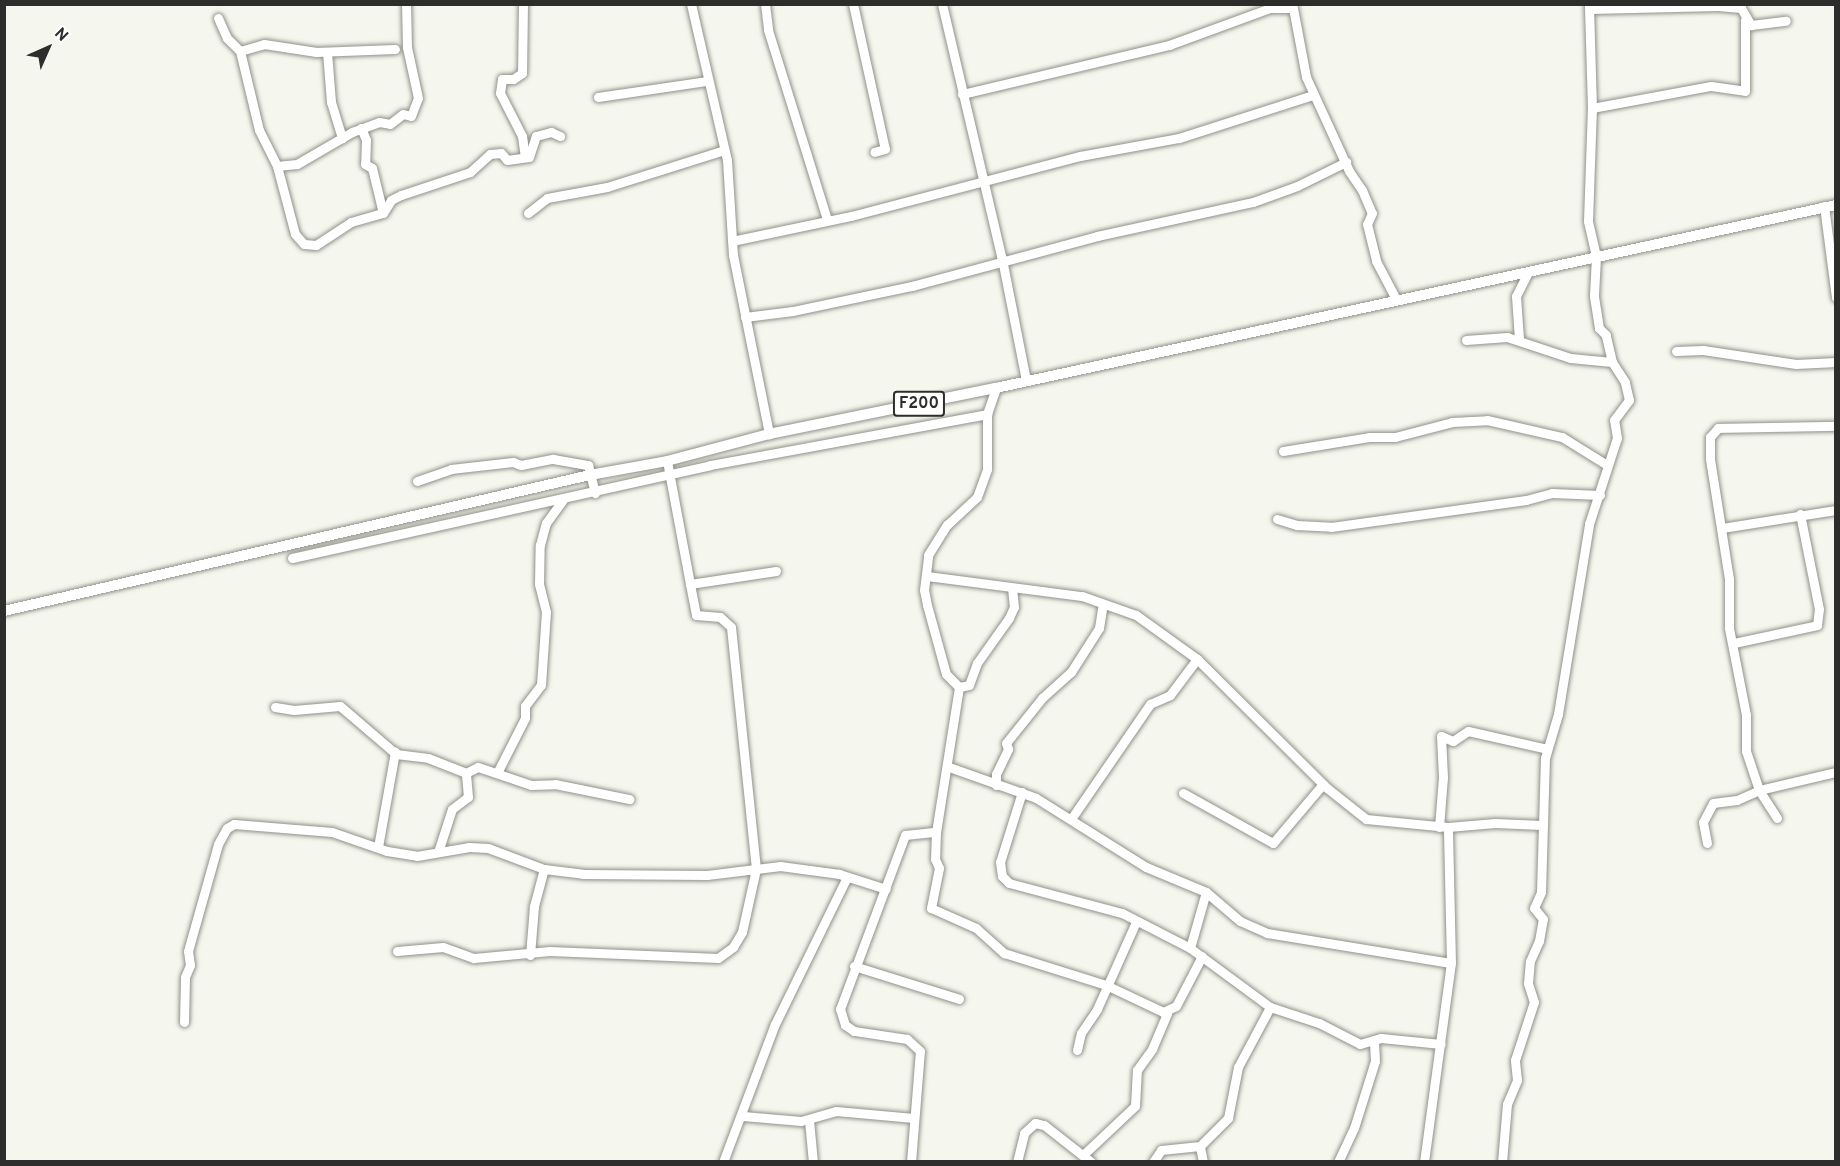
<!DOCTYPE html>
<html>
<head>
<meta charset="utf-8">
<style>
  body { margin:0 }
  #map { position:relative; width:1840px; height:1166px; overflow:hidden; background:#f5f6ee; font-family:Overpass,sans-serif }
  div>[style] { position:absolute }
  [style*='--x'] { left:calc(var(--x)*1px); top:calc(var(--y)*1px); width:calc(var(--w)*1px); rotate:calc(var(--a)*1deg) }
  .roads { filter:drop-shadow(0 0 2px #909189) drop-shadow(0 0 2px #909189) }
  .minor>* { height:9px; margin:-4.5px; padding:0 4.5px; transform-origin:4.5px; border-radius:4.5px; background:#fff }
  .major>* { height:10px; margin:-5px; padding:0 5px; transform-origin:5px; border-radius:5px; background:#fff }
  span { translate:-50% -50%; white-space:nowrap; text-align:center; line-height:1.15; -webkit-text-stroke:5px #fffffe; paint-order:stroke }
  .shield-label span { padding:2px 4px; background:#fffffe; border:2px solid; border-radius:4px; -webkit-text-stroke-width:0 }
  .shield-label { font-size:16px; color:#2d2e2b; font-weight:700 }
  .frame { position:absolute; inset:0; border:6px solid #2d2e2b; pointer-events:none }
  .north { position:absolute; left:18px; top:18px; width:60px; height:60px; -webkit-text-stroke:4px #fffffe; paint-order:stroke; rotate:45deg; font-size:16px; font-weight:700; line-height:24px; text-align:center; color:#2d2e2b }
  .north::after { content:''; display:block; margin:auto; width:21px; height:27px; background:#2d2e2b; clip-path:polygon(50% 0,100% 100%,50% 72%,0 100%) }
</style>
</head>
<body>
<div id="map">
  <div class="roads">
    <div class="minor">
      <div style="--x:523;--y:4;--w:69;--a:90.8"></div>
      <div style="--x:522;--y:73;--w:11;--a:146"></div>
      <div style="--x:513;--y:79;--w:11;--a:180"></div>
      <div style="--x:502;--y:79;--w:14;--a:98"></div>
      <div style="--x:500;--y:93;--w:48;--a:62.9"></div>
      <div style="--x:522;--y:136;--w:21;--a:82"></div>
      <div style="--x:691;--y:4;--w:160;--a:77"></div>
      <div style="--x:727;--y:160;--w:95;--a:86.4"></div>
      <div style="--x:733;--y:255;--w:183;--a:78.6"></div>
      <div style="--x:765;--y:4;--w:26;--a:83"></div>
      <div style="--x:768;--y:30;--w:199;--a:72.7"></div>
      <div style="--x:853;--y:4;--w:148;--a:77.6"></div>
      <div style="--x:885;--y:149;--w:11;--a:165"></div>
      <div style="--x:942;--y:4;--w:262;--a:76.8"></div>
      <div style="--x:1002;--y:259;--w:123;--a:78.8"></div>
      <div style="--x:1590;--y:9;--w:128;--a:-1.3"></div>
      <div style="--x:1718;--y:6;--w:23;--a:5"></div>
      <div style="--x:1741;--y:8;--w:20;--a:60"></div>
      <div style="--x:1751;--y:25;--w:35;--a:-7"></div>
      <div style="--x:218;--y:18;--w:22;--a:66"></div>
      <div style="--x:227;--y:38;--w:18;--a:45"></div>
      <div style="--x:240;--y:51;--w:81;--a:76.5"></div>
      <div style="--x:259;--y:130;--w:40;--a:63.4"></div>
      <div style="--x:277;--y:166;--w:70;--a:75.2"></div>
      <div style="--x:295;--y:234;--w:13;--a:48"></div>
      <div style="--x:304;--y:244;--w:12;--a:5"></div>
      <div style="--x:316;--y:245;--w:42;--a:-33.3"></div>
      <div style="--x:351;--y:222;--w:33;--a:-16"></div>
      <div style="--x:383;--y:213;--w:15;--a:-58"></div>
      <div style="--x:391;--y:200;--w:11;--a:-27"></div>
      <div style="--x:401;--y:195;--w:73;--a:-18.4"></div>
      <div style="--x:470;--y:172;--w:27;--a:-42"></div>
      <div style="--x:490;--y:154;--w:11;--a:-5"></div>
      <div style="--x:501;--y:153;--w:9;--a:49"></div>
      <div style="--x:507;--y:160;--w:22;--a:-8"></div>
      <div style="--x:529;--y:157;--w:22;--a:-72"></div>
      <div style="--x:536;--y:136;--w:16;--a:-15"></div>
      <div style="--x:551;--y:132;--w:10;--a:24"></div>
      <div style="--x:240;--y:51;--w:25;--a:-16"></div>
      <div style="--x:264;--y:44;--w:53;--a:8.7"></div>
      <div style="--x:316;--y:52;--w:79;--a:-2.2"></div>
      <div style="--x:327;--y:52;--w:50;--a:85.4"></div>
      <div style="--x:331;--y:102;--w:38;--a:73"></div>
      <div style="--x:962;--y:94;--w:213;--a:-13.3"></div>
      <div style="--x:1169;--y:45;--w:108;--a:-20.1"></div>
      <div style="--x:1270;--y:8;--w:23;--a:0"></div>
      <div style="--x:1293;--y:8;--w:70;--a:79.3"></div>
      <div style="--x:1306;--y:77;--w:103;--a:65.4"></div>
      <div style="--x:1349;--y:171;--w:23;--a:56"></div>
      <div style="--x:1362;--y:190;--w:25;--a:67"></div>
      <div style="--x:1372;--y:213;--w:12;--a:114"></div>
      <div style="--x:1367;--y:224;--w:38;--a:76"></div>
      <div style="--x:1376;--y:261;--w:43;--a:62.2"></div>
      <div style="--x:598;--y:97;--w:109;--a:-8.4"></div>
      <div style="--x:1592;--y:108;--w:121;--a:-10.5"></div>
      <div style="--x:1711;--y:86;--w:34;--a:8"></div>
      <div style="--x:1745;--y:91;--w:71;--a:-90"></div>
      <div style="--x:361;--y:128;--w:13;--a:67"></div>
      <div style="--x:366;--y:140;--w:24;--a:92"></div>
      <div style="--x:365;--y:164;--w:8;--a:30"></div>
      <div style="--x:372;--y:168;--w:46;--a:76.3"></div>
      <div style="--x:277;--y:166;--w:20;--a:-6"></div>
      <div style="--x:297;--y:164;--w:64;--a:-30.2"></div>
      <div style="--x:352;--y:132;--w:29;--a:-20"></div>
      <div style="--x:379;--y:122;--w:11;--a:10"></div>
      <div style="--x:390;--y:124;--w:16;--a:-38"></div>
      <div style="--x:403;--y:114;--w:8;--a:14"></div>
      <div style="--x:411;--y:116;--w:19;--a:-69"></div>
      <div style="--x:418;--y:98;--w:52;--a:-102.2"></div>
      <div style="--x:407;--y:47;--w:43;--a:-91.3"></div>
      <div style="--x:1824;--y:206;--w:92;--a:82.5"></div>
      <div style="--x:528;--y:213;--w:24;--a:-38"></div>
      <div style="--x:547;--y:198;--w:61;--a:-10.4"></div>
      <div style="--x:607;--y:187;--w:123;--a:-17.5"></div>
      <div style="--x:732;--y:241;--w:122;--a:-11.9"></div>
      <div style="--x:851;--y:216;--w:237;--a:-14.7"></div>
      <div style="--x:1080;--y:156;--w:101;--a:-10.3"></div>
      <div style="--x:1179;--y:138;--w:141;--a:-17.8"></div>
      <div style="--x:745;--y:317;--w:48;--a:-7.1"></div>
      <div style="--x:793;--y:311;--w:122;--a:-11.9"></div>
      <div style="--x:912;--y:286;--w:192;--a:-15.1"></div>
      <div style="--x:1097;--y:236;--w:160;--a:-12.3"></div>
      <div style="--x:1253;--y:202;--w:47;--a:-20"></div>
      <div style="--x:1297;--y:186;--w:55;--a:-26.1"></div>
      <div style="--x:1519;--y:339;--w:43;--a:-94"></div>
      <div style="--x:1516;--y:296;--w:28;--a:-63"></div>
      <div style="--x:1466;--y:340;--w:41;--a:-4.2"></div>
      <div style="--x:1507;--y:337;--w:66;--a:18.4"></div>
      <div style="--x:1570;--y:358;--w:42;--a:5.4"></div>
      <div style="--x:1676;--y:351;--w:27;--a:-2"></div>
      <div style="--x:1703;--y:350;--w:94;--a:8.6"></div>
      <div style="--x:1796;--y:364;--w:40;--a:-2.9"></div>
      <div style="--x:1283;--y:451;--w:87;--a:-9.2"></div>
      <div style="--x:1369;--y:437;--w:26;--a:0"></div>
      <div style="--x:1395;--y:437;--w:59;--a:-14.7"></div>
      <div style="--x:1452;--y:422;--w:35;--a:-3"></div>
      <div style="--x:1487;--y:420;--w:77;--a:12.8"></div>
      <div style="--x:1562;--y:437;--w:53;--a:31.9"></div>
      <div style="--x:667;--y:461;--w:125;--a:79.4"></div>
      <div style="--x:690;--y:584;--w:87;--a:-8.6"></div>
      <div style="--x:417;--y:481;--w:36;--a:-19"></div>
      <div style="--x:451;--y:469;--w:62;--a:-6.4"></div>
      <div style="--x:513;--y:462;--w:9;--a:21"></div>
      <div style="--x:521;--y:465;--w:33;--a:-11"></div>
      <div style="--x:553;--y:459;--w:36;--a:10"></div>
      <div style="--x:588;--y:465;--w:29;--a:76"></div>
      <div style="--x:1277;--y:519;--w:21;--a:17"></div>
      <div style="--x:1297;--y:525;--w:34;--a:3"></div>
      <div style="--x:1331;--y:527;--w:197;--a:-7.9"></div>
      <div style="--x:1526;--y:500;--w:27;--a:-15"></div>
      <div style="--x:1552;--y:493;--w:48;--a:2.4"></div>
      <div style="--x:1722;--y:528;--w:115;--a:-9"></div>
      <div style="--x:292;--y:558;--w:428;--a:-12.5"></div>
      <div style="--x:710;--y:465;--w:282;--a:-10.4"></div>
      <div style="--x:927;--y:576;--w:156;--a:7.4"></div>
      <div style="--x:1082;--y:596;--w:57;--a:19.4"></div>
      <div style="--x:1136;--y:615;--w:75;--a:35.8"></div>
      <div style="--x:1197;--y:659;--w:183;--a:44.8"></div>
      <div style="--x:1327;--y:788;--w:50;--a:38.5"></div>
      <div style="--x:1366;--y:819;--w:82;--a:5.6"></div>
      <div style="--x:1448;--y:827;--w:47;--a:-4.9"></div>
      <div style="--x:1495;--y:823;--w:47;--a:2.4"></div>
      <div style="--x:1734;--y:643;--w:85;--a:-12.2"></div>
      <div style="--x:1817;--y:625;--w:16;--a:-83"></div>
      <div style="--x:1819;--y:609;--w:97;--a:-101.3"></div>
      <div style="--x:959;--y:687;--w:147;--a:99"></div>
      <div style="--x:936;--y:832;--w:27;--a:92"></div>
      <div style="--x:935;--y:859;--w:10;--a:66"></div>
      <div style="--x:939;--y:868;--w:41;--a:101.3"></div>
      <div style="--x:931;--y:908;--w:49;--a:24"></div>
      <div style="--x:976;--y:928;--w:38;--a:42"></div>
      <div style="--x:1004;--y:953;--w:107;--a:17.4"></div>
      <div style="--x:1106;--y:985;--w:63;--a:25.3"></div>
      <div style="--x:1163;--y:1012;--w:14;--a:-25"></div>
      <div style="--x:1176;--y:1006;--w:56;--a:-62.5"></div>
      <div style="--x:959;--y:687;--w:18;--a:-135"></div>
      <div style="--x:946;--y:674;--w:72;--a:-105.4"></div>
      <div style="--x:927;--y:605;--w:15;--a:-101"></div>
      <div style="--x:924;--y:590;--w:35;--a:-83"></div>
      <div style="--x:928;--y:555;--w:36;--a:-58"></div>
      <div style="--x:947;--y:525;--w:41;--a:-43"></div>
      <div style="--x:977;--y:497;--w:30;--a:-70"></div>
      <div style="--x:987;--y:469;--w:55;--a:-90"></div>
      <div style="--x:987;--y:414;--w:28;--a:-71"></div>
      <div style="--x:959;--y:687;--w:10;--a:-11"></div>
      <div style="--x:969;--y:685;--w:23;--a:-70"></div>
      <div style="--x:977;--y:663;--w:55;--a:-54.6"></div>
      <div style="--x:1009;--y:618;--w:12;--a:-66"></div>
      <div style="--x:1014;--y:607;--w:18;--a:-96"></div>
      <div style="--x:275;--y:707;--w:19;--a:9"></div>
      <div style="--x:294;--y:710;--w:46;--a:-5"></div>
      <div style="--x:340;--y:706;--w:74;--a:40.6"></div>
      <div style="--x:396;--y:754;--w:32;--a:7"></div>
      <div style="--x:428;--y:758;--w:41;--a:21.5"></div>
      <div style="--x:949;--y:767;--w:92;--a:19.6"></div>
      <div style="--x:1036;--y:798;--w:130;--a:32.1"></div>
      <div style="--x:1146;--y:867;--w:65;--a:22.6"></div>
      <div style="--x:1206;--y:892;--w:45;--a:40.5"></div>
      <div style="--x:1240;--y:921;--w:30;--a:24"></div>
      <div style="--x:1267;--y:933;--w:186;--a:9.3"></div>
      <div style="--x:498;--y:771;--w:59;--a:-63"></div>
      <div style="--x:525;--y:718;--w:12;--a:-90"></div>
      <div style="--x:525;--y:706;--w:26;--a:-53"></div>
      <div style="--x:541;--y:685;--w:73;--a:-86.1"></div>
      <div style="--x:546;--y:612;--w:29;--a:-104"></div>
      <div style="--x:539;--y:584;--w:39;--a:-89"></div>
      <div style="--x:540;--y:545;--w:23;--a:-75"></div>
      <div style="--x:546;--y:523;--w:29;--a:-54"></div>
      <div style="--x:996;--y:785;--w:11;--a:-90"></div>
      <div style="--x:996;--y:774;--w:28;--a:-64"></div>
      <div style="--x:1008;--y:749;--w:6;--a:-108"></div>
      <div style="--x:1006;--y:743;--w:58;--a:-51.3"></div>
      <div style="--x:1042;--y:698;--w:39;--a:-42"></div>
      <div style="--x:1071;--y:672;--w:52;--a:-57.5"></div>
      <div style="--x:1099;--y:628;--w:24;--a:-81"></div>
      <div style="--x:1022;--y:792;--w:73;--a:107.4"></div>
      <div style="--x:1000;--y:862;--w:14;--a:82"></div>
      <div style="--x:1002;--y:876;--w:10;--a:45"></div>
      <div style="--x:1009;--y:883;--w:117;--a:14.9"></div>
      <div style="--x:1122;--y:913;--w:76;--a:27.2"></div>
      <div style="--x:1190;--y:948;--w:99;--a:36.4"></div>
      <div style="--x:1270;--y:1007;--w:52;--a:18.1"></div>
      <div style="--x:1319;--y:1023;--w:46;--a:27.1"></div>
      <div style="--x:1360;--y:1044;--w:22;--a:-16"></div>
      <div style="--x:1381;--y:1038;--w:60;--a:5.7"></div>
      <div style="--x:1183;--y:793;--w:103;--a:29.1"></div>
      <div style="--x:1273;--y:843;--w:77;--a:-49.7"></div>
      <div style="--x:1777;--y:818;--w:33;--a:-123"></div>
      <div style="--x:1759;--y:790;--w:41;--a:-108.4"></div>
      <div style="--x:1746;--y:751;--w:36;--a:-90"></div>
      <div style="--x:1746;--y:715;--w:89;--a:-101.1"></div>
      <div style="--x:1729;--y:628;--w:49;--a:-90"></div>
      <div style="--x:1729;--y:579;--w:121;--a:-99"></div>
      <div style="--x:1710;--y:459;--w:22;--a:-90"></div>
      <div style="--x:1710;--y:437;--w:12;--a:-48"></div>
      <div style="--x:1718;--y:428;--w:118;--a:-1"></div>
      <div style="--x:1071;--y:819;--w:140;--a:-55.5"></div>
      <div style="--x:1150;--y:704;--w:22;--a:-24"></div>
      <div style="--x:1170;--y:695;--w:45;--a:-53.1"></div>
      <div style="--x:1439;--y:827;--w:50;--a:-85.4"></div>
      <div style="--x:1443;--y:777;--w:41;--a:-92.8"></div>
      <div style="--x:1441;--y:736;--w:13;--a:23"></div>
      <div style="--x:1453;--y:741;--w:18;--a:-34"></div>
      <div style="--x:1468;--y:731;--w:81;--a:12.8"></div>
      <div style="--x:1707;--y:843;--w:21;--a:-101"></div>
      <div style="--x:1703;--y:822;--w:21;--a:-62"></div>
      <div style="--x:1713;--y:803;--w:24;--a:-7"></div>
      <div style="--x:1737;--y:800;--w:24;--a:-24"></div>
      <div style="--x:1759;--y:790;--w:79;--a:-13.2"></div>
      <div style="--x:378;--y:847;--w:97;--a:-79.9"></div>
      <div style="--x:438;--y:852;--w:45;--a:-72"></div>
      <div style="--x:452;--y:809;--w:20;--a:-37"></div>
      <div style="--x:468;--y:797;--w:24;--a:-95"></div>
      <div style="--x:466;--y:773;--w:13;--a:-27"></div>
      <div style="--x:478;--y:767;--w:56;--a:18.8"></div>
      <div style="--x:531;--y:785;--w:24;--a:-2"></div>
      <div style="--x:555;--y:784;--w:76;--a:11.5"></div>
      <div style="--x:1190;--y:948;--w:58;--a:-74.1"></div>
      <div style="--x:397;--y:951;--w:46;--a:-5"></div>
      <div style="--x:443;--y:947;--w:33;--a:20"></div>
      <div style="--x:474;--y:958;--w:76;--a:-5.3"></div>
      <div style="--x:550;--y:951;--w:168;--a:2.4"></div>
      <div style="--x:718;--y:958;--w:19;--a:-36"></div>
      <div style="--x:733;--y:947;--w:17;--a:-59"></div>
      <div style="--x:742;--y:932;--w:65;--a:-77.5"></div>
      <div style="--x:756;--y:869;--w:243;--a:-95.9"></div>
      <div style="--x:731;--y:627;--w:15;--a:-138"></div>
      <div style="--x:720;--y:617;--w:24;--a:-175"></div>
      <div style="--x:696;--y:615;--w:32;--a:-101"></div>
      <div style="--x:530;--y:955;--w:49;--a:-85.3"></div>
      <div style="--x:534;--y:906;--w:38;--a:-75"></div>
      <div style="--x:854;--y:966;--w:110;--a:17.4"></div>
      <div style="--x:184;--y:1022;--w:45;--a:-88.7"></div>
      <div style="--x:185;--y:977;--w:13;--a:-67"></div>
      <div style="--x:190;--y:965;--w:14;--a:-98"></div>
      <div style="--x:188;--y:951;--w:111;--a:-74.3"></div>
      <div style="--x:218;--y:844;--w:18;--a:-61"></div>
      <div style="--x:227;--y:828;--w:8;--a:-30"></div>
      <div style="--x:234;--y:824;--w:98;--a:4.7"></div>
      <div style="--x:332;--y:832;--w:58;--a:19.1"></div>
      <div style="--x:387;--y:851;--w:30;--a:9"></div>
      <div style="--x:417;--y:856;--w:53;--a:-9.8"></div>
      <div style="--x:469;--y:847;--w:19;--a:3"></div>
      <div style="--x:488;--y:848;--w:60;--a:20.6"></div>
      <div style="--x:544;--y:869;--w:39;--a:7"></div>
      <div style="--x:583;--y:874;--w:124;--a:0.5"></div>
      <div style="--x:707;--y:875;--w:74;--a:-7"></div>
      <div style="--x:780;--y:866;--w:60;--a:7.7"></div>
      <div style="--x:839;--y:874;--w:49;--a:17.7"></div>
      <div style="--x:1077;--y:1050;--w:17;--a:-77"></div>
      <div style="--x:1081;--y:1033;--w:29;--a:-56"></div>
      <div style="--x:1097;--y:1009;--w:95;--a:-65.9"></div>
      <div style="--x:743;--y:1116;--w:58;--a:4.9"></div>
      <div style="--x:801;--y:1121;--w:36;--a:-16"></div>
      <div style="--x:836;--y:1111;--w:78;--a:5.1"></div>
      <div style="--x:809;--y:1120;--w:42;--a:84.6"></div>
      <div style="--x:1083;--y:1155;--w:71;--a:-43.3"></div>
      <div style="--x:1135;--y:1106;--w:36;--a:-87"></div>
      <div style="--x:1137;--y:1070;--w:26;--a:-54"></div>
      <div style="--x:1152;--y:1049;--w:39;--a:-67"></div>
      <div style="--x:723;--y:1162;--w:147;--a:-69.4"></div>
      <div style="--x:775;--y:1024;--w:161;--a:-63.9"></div>
      <div style="--x:911;--y:1162;--w:111;--a:-85.4"></div>
      <div style="--x:920;--y:1051;--w:18;--a:-137"></div>
      <div style="--x:907;--y:1039;--w:54;--a:-171.4"></div>
      <div style="--x:854;--y:1031;--w:11;--a:-146"></div>
      <div style="--x:845;--y:1025;--w:17;--a:-107"></div>
      <div style="--x:840;--y:1009;--w:186;--a:-69.5"></div>
      <div style="--x:905;--y:835;--w:31;--a:-6"></div>
      <div style="--x:1017;--y:1162;--w:30;--a:-76"></div>
      <div style="--x:1024;--y:1133;--w:15;--a:-42"></div>
      <div style="--x:1035;--y:1123;--w:9;--a:13"></div>
      <div style="--x:1044;--y:1125;--w:60;--a:38.2"></div>
      <div style="--x:1153;--y:1162;--w:14;--a:-56"></div>
      <div style="--x:1161;--y:1150;--w:39;--a:-6"></div>
      <div style="--x:1203;--y:1162;--w:16;--a:-101"></div>
      <div style="--x:1200;--y:1146;--w:40;--a:-45"></div>
      <div style="--x:1228;--y:1118;--w:52;--a:-78.9"></div>
      <div style="--x:1238;--y:1067;--w:68;--a:-61.9"></div>
      <div style="--x:1338;--y:1162;--w:38;--a:-65"></div>
      <div style="--x:1354;--y:1128;--w:70;--a:-72.6"></div>
      <div style="--x:1375;--y:1061;--w:19;--a:-93"></div>
      <div style="--x:1424;--y:1162;--w:201;--a:-82.3"></div>
      <div style="--x:1451;--y:963;--w:136;--a:-91.3"></div>
      <div style="--x:1502;--y:1162;--w:58;--a:-85.1"></div>
      <div style="--x:1507;--y:1104;--w:26;--a:-67"></div>
      <div style="--x:1517;--y:1080;--w:20;--a:-96"></div>
      <div style="--x:1515;--y:1060;--w:61;--a:-71.9"></div>
      <div style="--x:1534;--y:1002;--w:20;--a:-108"></div>
      <div style="--x:1528;--y:983;--w:22;--a:-85"></div>
      <div style="--x:1530;--y:961;--w:22;--a:-66"></div>
      <div style="--x:1539;--y:941;--w:22;--a:-80"></div>
      <div style="--x:1543;--y:919;--w:14;--a:-129"></div>
      <div style="--x:1534;--y:908;--w:17;--a:-66"></div>
      <div style="--x:1541;--y:892;--w:134;--a:-88.3"></div>
      <div style="--x:1545;--y:758;--w:46;--a:-73.5"></div>
      <div style="--x:1558;--y:714;--w:193;--a:-80.7"></div>
      <div style="--x:1589;--y:524;--w:90;--a:-72"></div>
      <div style="--x:1617;--y:438;--w:18;--a:-99"></div>
      <div style="--x:1614;--y:420;--w:25;--a:-53"></div>
      <div style="--x:1629;--y:400;--w:18;--a:-103"></div>
      <div style="--x:1625;--y:382;--w:24;--a:-123"></div>
      <div style="--x:1612;--y:362;--w:28;--a:-103"></div>
      <div style="--x:1606;--y:335;--w:10;--a:-135"></div>
      <div style="--x:1599;--y:328;--w:33;--a:-99"></div>
      <div style="--x:1594;--y:295;--w:39;--a:-87"></div>
      <div style="--x:1596;--y:256;--w:36;--a:-103"></div>
      <div style="--x:1588;--y:221;--w:113;--a:-88"></div>
      <div style="--x:1592;--y:108;--w:104;--a:-91.7"></div>
    </div>
    <div class="major">
      <div style="--x:4;--y:611;--w:602;--a:-13.07"></div>
      <div style="--x:590;--y:475;--w:78;--a:-10.3"></div>
      <div style="--x:667;--y:461;--w:106;--a:-14.8"></div>
      <div style="--x:769;--y:434;--w:232;--a:-11.5"></div>
      <div style="--x:996;--y:388;--w:860;--a:-12.29"></div>
    </div>
  </div>
  <div class="shield-label">
    <span style="left:919px;top:404px">F200</span>
  </div>
  <div class="frame"></div>
  <div class="north">N</div>
</div>
</body>
</html>
